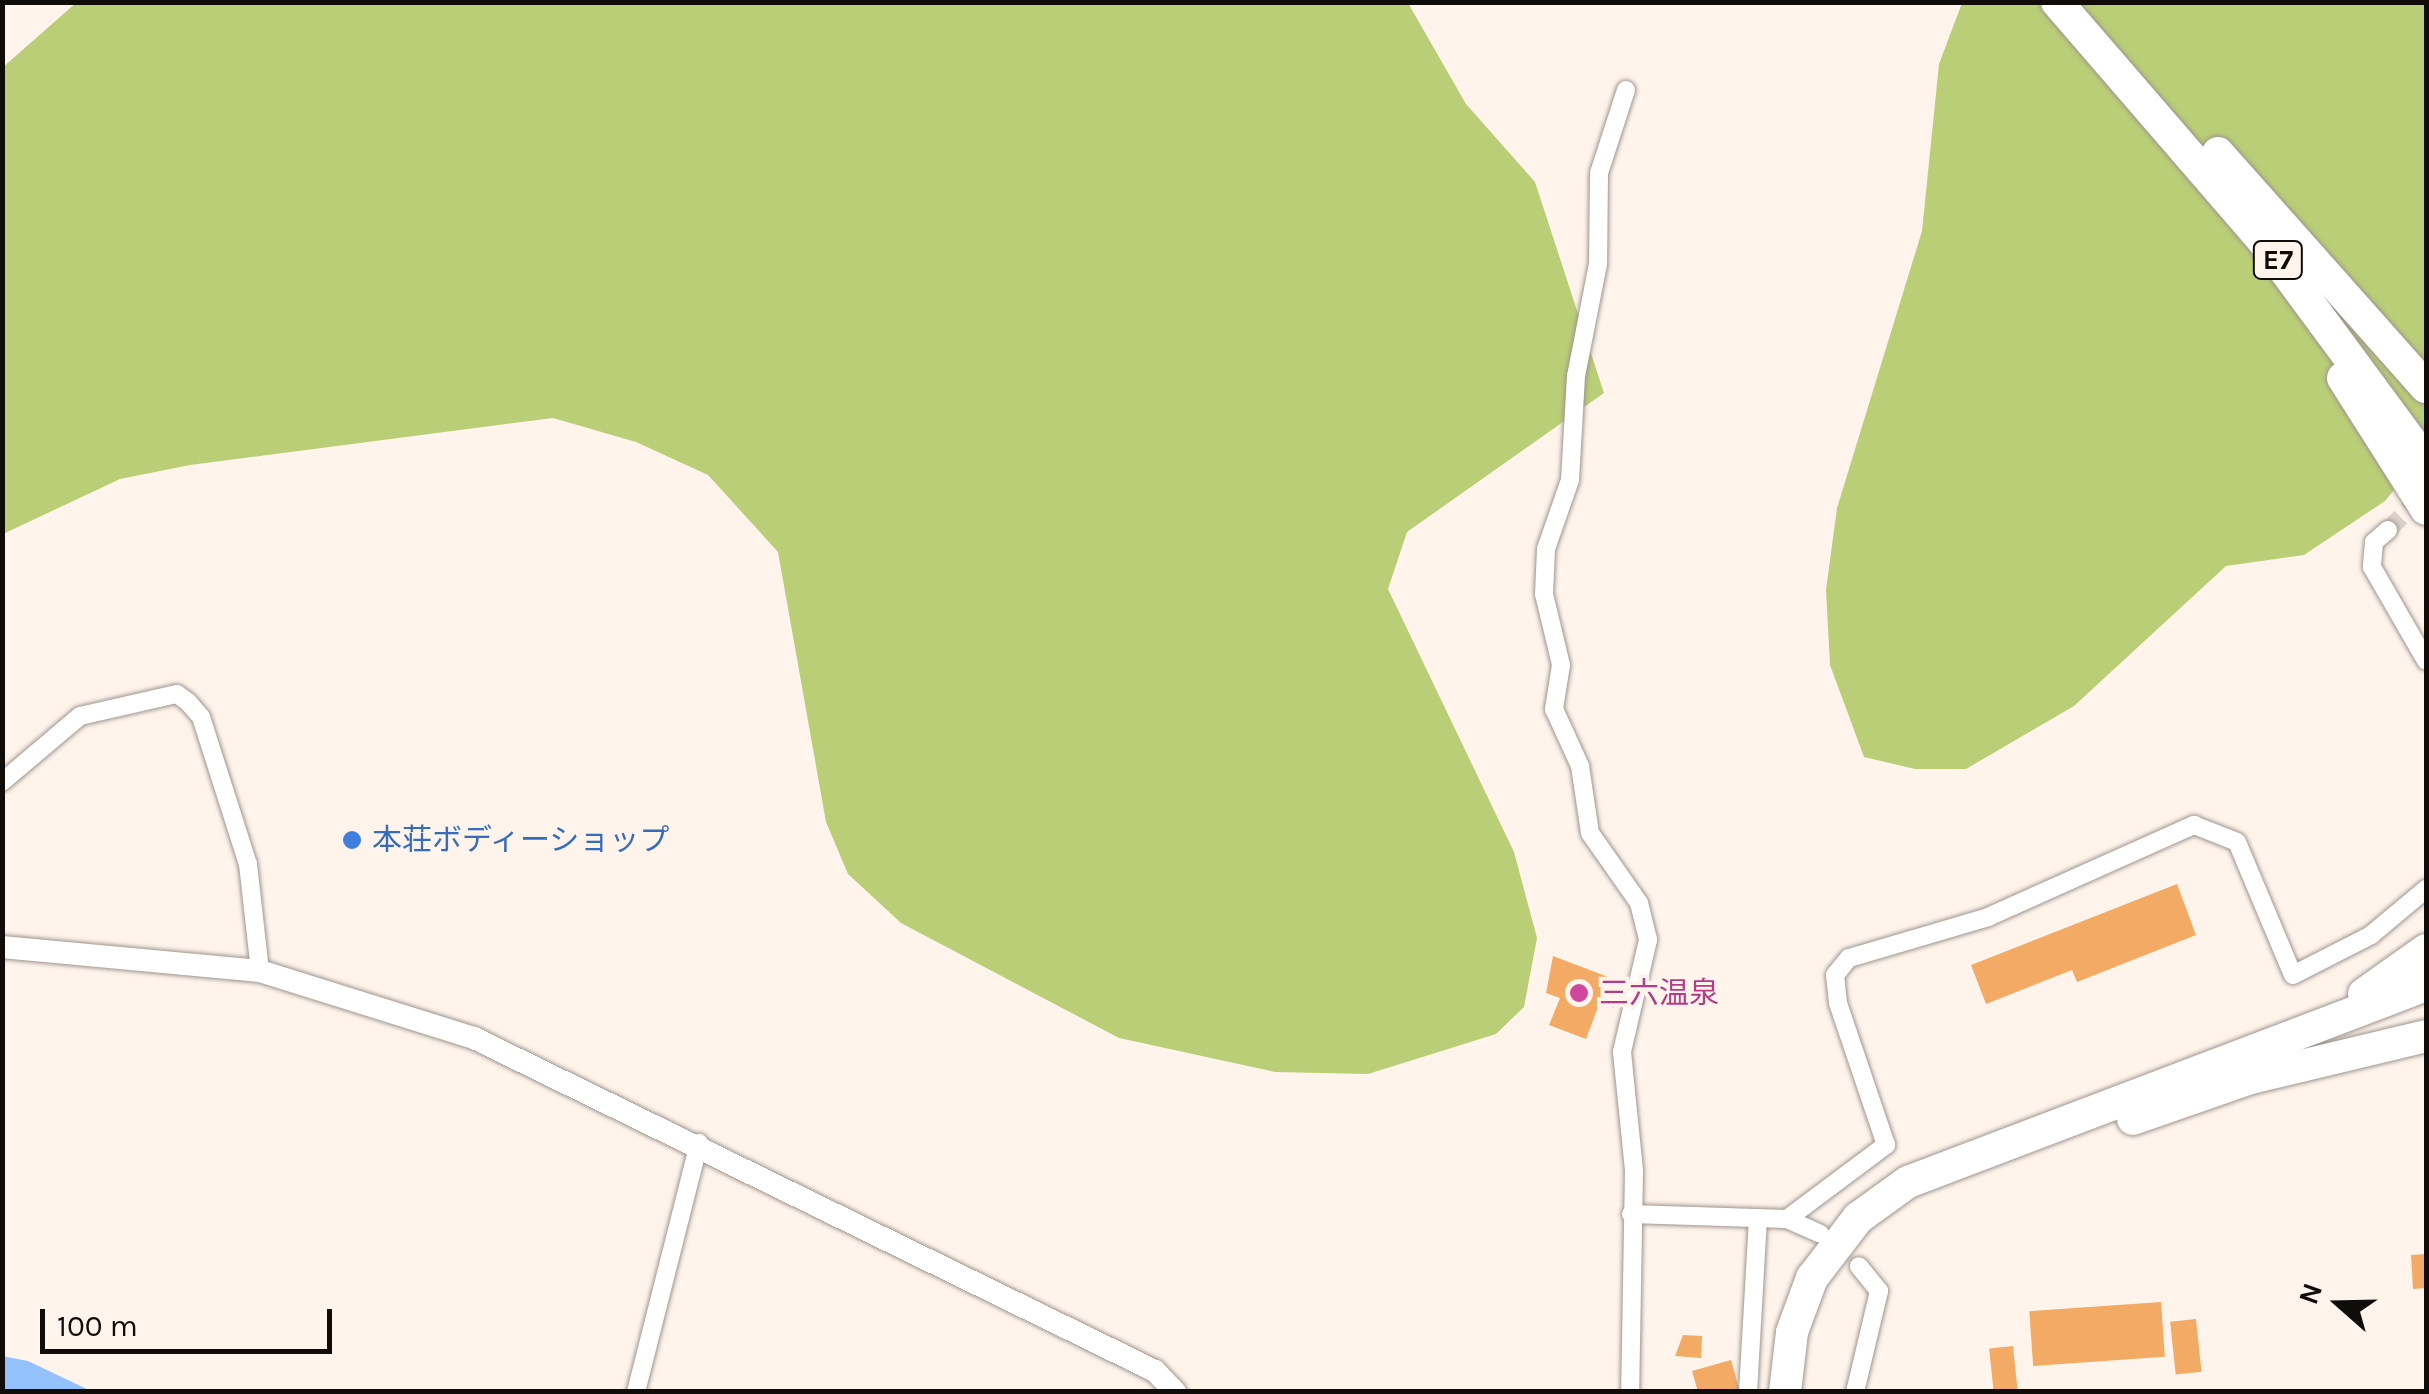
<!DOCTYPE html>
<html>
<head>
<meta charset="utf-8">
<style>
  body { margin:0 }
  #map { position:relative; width:2429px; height:1394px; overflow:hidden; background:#fef4ec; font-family:Karla,"Noto Sans JP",sans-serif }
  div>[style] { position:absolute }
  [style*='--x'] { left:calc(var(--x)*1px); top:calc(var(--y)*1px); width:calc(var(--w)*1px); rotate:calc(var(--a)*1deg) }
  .green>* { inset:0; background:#bace77 }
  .water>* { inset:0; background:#93c1fc }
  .building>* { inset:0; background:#f3aa64; transform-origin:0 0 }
  .minor-tunnel>* { height:18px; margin-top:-9px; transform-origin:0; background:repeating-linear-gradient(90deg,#dad1ca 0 18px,transparent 0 27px) }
  .roads { filter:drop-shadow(0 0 2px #9e958e) drop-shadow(0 0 2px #9e958e) }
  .minor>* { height:18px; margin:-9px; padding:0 9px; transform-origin:9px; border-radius:9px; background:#fff }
  .tertiary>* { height:22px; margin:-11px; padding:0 11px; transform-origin:11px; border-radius:11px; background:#fff }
  .motorway>* { height:32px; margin:-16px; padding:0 16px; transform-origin:16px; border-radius:16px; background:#fff }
  .dots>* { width:28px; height:28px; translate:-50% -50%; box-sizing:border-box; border:5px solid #fef4ec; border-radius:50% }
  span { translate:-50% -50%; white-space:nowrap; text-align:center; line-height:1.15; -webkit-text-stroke:8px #fef4ec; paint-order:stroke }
  .shield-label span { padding:2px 8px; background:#fef4ec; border:2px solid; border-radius:8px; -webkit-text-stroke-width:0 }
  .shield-label { font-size:28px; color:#0f0c0a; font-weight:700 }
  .shop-label { font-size:30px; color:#366cbe }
  .left { translate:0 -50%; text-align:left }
  .hotel-label { font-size:30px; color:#b23c85 }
  .frame { position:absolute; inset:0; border:5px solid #0f0c0a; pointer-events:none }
  .north { position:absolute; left:2289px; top:1254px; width:100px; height:100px; -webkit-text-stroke:8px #fef4ec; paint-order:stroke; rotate:290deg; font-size:28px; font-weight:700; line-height:40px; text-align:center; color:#0f0c0a }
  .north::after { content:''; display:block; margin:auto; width:35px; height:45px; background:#0f0c0a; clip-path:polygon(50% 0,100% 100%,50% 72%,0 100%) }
  .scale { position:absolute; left:40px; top:1309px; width:292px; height:45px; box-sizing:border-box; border:5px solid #0f0c0a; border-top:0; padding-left:12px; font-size:30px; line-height:35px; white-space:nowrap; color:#0f0c0a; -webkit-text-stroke:8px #fef4ec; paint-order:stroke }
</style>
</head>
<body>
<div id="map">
  <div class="green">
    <div style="clip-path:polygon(77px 2px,1408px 3px,1466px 104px,1535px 182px,1604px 393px,1407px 532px,1388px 589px,1514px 852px,1537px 938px,1524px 1007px,1496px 1034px,1368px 1074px,1275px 1072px,1119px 1038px,901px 923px,848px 874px,826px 822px,778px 552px,708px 475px,636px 442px,553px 418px,190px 465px,120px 479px,3px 534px,2px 68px)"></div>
    <div style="clip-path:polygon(1962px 3px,2426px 3px,2426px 450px,2385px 501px,2304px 555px,2226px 566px,2074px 706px,1966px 769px,1915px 769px,1864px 757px,1830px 665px,1826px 590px,1837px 508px,1922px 231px,1939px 64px)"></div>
  </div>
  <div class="water">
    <div style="clip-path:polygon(2px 1356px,28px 1361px,91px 1391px,3px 1391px)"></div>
  </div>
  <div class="building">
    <div style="clip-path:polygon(2177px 884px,2196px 935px,2077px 982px,2072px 970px,1986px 1004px,1971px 965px)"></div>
    <div style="clip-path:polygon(1553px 956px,1616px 980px,1614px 1008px,1600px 1002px,1586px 1039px,1549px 1025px,1560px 998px,1546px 993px)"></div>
    <div style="clip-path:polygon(2426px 1254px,2426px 1288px,2413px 1289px,2411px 1255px)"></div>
    <div style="left:2161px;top:1302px;width:55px;height:132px;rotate:86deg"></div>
    <div style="left:2196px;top:1319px;width:53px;height:26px;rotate:84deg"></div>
    <div style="clip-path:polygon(1683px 1335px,1702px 1336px,1701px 1358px,1675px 1356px)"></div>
    <div style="left:2013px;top:1346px;width:46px;height:24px;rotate:84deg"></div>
    <div style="clip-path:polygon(1731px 1360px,1740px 1392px,1698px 1392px,1692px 1371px)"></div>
  </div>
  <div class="minor-tunnel">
    <div style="--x:2388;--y:530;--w:49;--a:-45"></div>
  </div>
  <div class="roads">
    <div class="minor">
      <div style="--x:1626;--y:90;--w:87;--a:108"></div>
      <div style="--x:1599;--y:173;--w:91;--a:90.6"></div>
      <div style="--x:1598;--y:264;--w:114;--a:101.1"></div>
      <div style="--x:1576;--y:376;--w:104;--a:93.3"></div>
      <div style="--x:1570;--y:480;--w:73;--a:109.2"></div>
      <div style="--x:1546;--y:549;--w:45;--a:92.5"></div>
      <div style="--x:1544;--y:594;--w:73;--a:76.5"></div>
      <div style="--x:1561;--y:665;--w:45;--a:99"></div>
      <div style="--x:1554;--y:709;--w:63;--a:65.5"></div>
      <div style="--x:1580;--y:766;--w:68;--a:81.5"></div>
      <div style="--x:1590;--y:833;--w:85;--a:55"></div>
      <div style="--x:1639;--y:903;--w:38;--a:76"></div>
      <div style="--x:1648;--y:940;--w:115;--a:103.1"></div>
      <div style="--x:1622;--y:1052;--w:120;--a:84.2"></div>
      <div style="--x:1634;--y:1171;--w:221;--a:91"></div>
      <div style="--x:2388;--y:530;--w:18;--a:139"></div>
      <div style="--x:2374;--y:542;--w:25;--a:95"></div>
      <div style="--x:2372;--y:567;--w:108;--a:60.1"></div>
      <div style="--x:2;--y:782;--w:102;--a:-40.2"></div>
      <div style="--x:80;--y:716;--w:99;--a:-12.8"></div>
      <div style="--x:177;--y:694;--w:14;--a:36"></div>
      <div style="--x:188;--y:702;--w:20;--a:49"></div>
      <div style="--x:201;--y:717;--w:154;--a:72.3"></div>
      <div style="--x:248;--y:864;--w:108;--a:83.6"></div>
      <div style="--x:1631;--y:1214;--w:156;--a:1.8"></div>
      <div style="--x:1787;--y:1219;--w:36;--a:24"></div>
      <div style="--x:1787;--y:1219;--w:124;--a:-36.8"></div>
      <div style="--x:1886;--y:1145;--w:150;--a:-108.7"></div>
      <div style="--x:1838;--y:1003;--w:28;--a:-96"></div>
      <div style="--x:1835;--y:975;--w:22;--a:-51"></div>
      <div style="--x:1849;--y:958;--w:145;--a:-16.4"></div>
      <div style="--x:1988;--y:917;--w:226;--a:-24.1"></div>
      <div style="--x:2194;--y:825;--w:46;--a:21.6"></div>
      <div style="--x:2237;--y:842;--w:144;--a:67.2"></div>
      <div style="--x:2293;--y:975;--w:88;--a:-27.1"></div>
      <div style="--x:2371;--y:935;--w:72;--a:-39.9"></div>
      <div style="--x:636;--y:1392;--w:257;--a:-75.8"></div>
      <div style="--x:1748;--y:1392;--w:174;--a:-86.7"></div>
      <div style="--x:1855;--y:1392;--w:104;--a:-76.6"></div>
      <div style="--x:1879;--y:1291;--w:32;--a:-129"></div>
    </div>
    <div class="tertiary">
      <div style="--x:2;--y:947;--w:259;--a:5.3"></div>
      <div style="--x:260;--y:971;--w:224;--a:17.4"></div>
      <div style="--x:474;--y:1038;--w:758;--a:26.06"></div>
      <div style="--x:1155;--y:1371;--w:29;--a:46"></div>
    </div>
    <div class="motorway">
      <div style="--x:2057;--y:2;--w:312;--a:49.2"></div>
      <div style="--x:2261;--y:238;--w:278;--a:53.6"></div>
      <div style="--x:2218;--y:153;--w:313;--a:48.4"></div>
      <div style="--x:2343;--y:378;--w:155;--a:57.6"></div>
      <div style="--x:2364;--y:994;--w:76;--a:-35.4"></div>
      <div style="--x:2133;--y:1119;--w:125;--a:-19.2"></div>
      <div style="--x:2251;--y:1078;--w:180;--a:-13.5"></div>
      <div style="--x:1785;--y:1392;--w:60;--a:-83.3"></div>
      <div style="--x:1792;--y:1332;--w:58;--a:-69.7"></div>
      <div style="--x:1812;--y:1278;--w:76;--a:-52.5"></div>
      <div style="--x:1858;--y:1218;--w:62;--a:-35.8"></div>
      <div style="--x:1908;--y:1182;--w:554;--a:-20.82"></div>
    </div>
  </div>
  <div class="dots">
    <div style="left:352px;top:840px;background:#3f7fe0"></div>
    <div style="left:1579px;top:993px;background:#d1479c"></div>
  </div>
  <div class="shield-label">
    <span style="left:2278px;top:260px">E7</span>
  </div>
  <div class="shop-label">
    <span class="left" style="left:372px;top:840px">本荘ボディーショップ</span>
  </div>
  <div class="hotel-label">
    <span class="left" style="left:1599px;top:993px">三六温泉</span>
  </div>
  <div class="frame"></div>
  <div class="north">N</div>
  <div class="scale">100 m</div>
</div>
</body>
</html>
